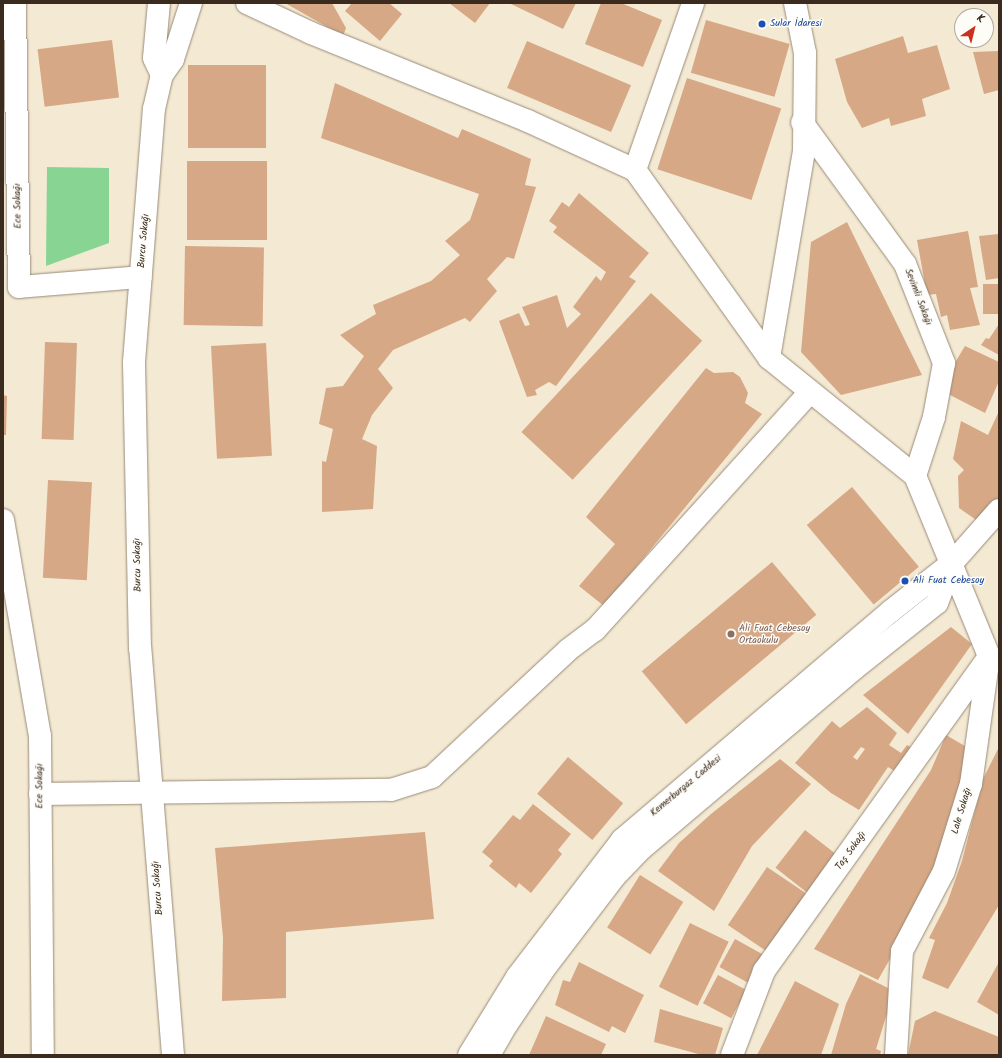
<!DOCTYPE html>
<html>
<head>
<meta charset="utf-8">
<style>
  body { margin:0 }
  #map { position:relative; width:1002px; height:1058px; overflow:hidden; background:#f4e9d3; font-family:Kalam,sans-serif }
  div>[style] { position:absolute }
  [style*='--x'] { left:calc(var(--x)*1px); top:calc(var(--y)*1px); width:calc(var(--w)*1px); rotate:calc(var(--a)*1deg) }
  .green>* { inset:0; background:#88d593 }
  .building>* { inset:0; background:#d6a886; transform-origin:0 0 }
  .roads { filter:drop-shadow(0 0 1px #988a78) drop-shadow(0 0 1px #988a78) }
  .street>* { height:22px; margin:-11px; padding:0 11px; transform-origin:11px; border-radius:11px; background:#fff }
  .secondary>* { height:22px; margin:-11px; padding:0 11px; transform-origin:11px; border-radius:11px; background:#fff }
  .dots>* { width:11px; height:11px; translate:-50% -50%; box-sizing:border-box; border:2px solid #fdfcf7; border-radius:50% }
  span { translate:-50% -50%; white-space:nowrap; text-align:center; line-height:1.15; -webkit-text-stroke:3px #fdfcf7; paint-order:stroke }
  .transit-label { font-size:10px; color:#164399 }
  .left { translate:0 -50%; text-align:left }
  .street-label { font-size:10px; color:#3b2a1e }
  .education-label { font-size:10px; color:#785e54 }
  .frame { position:absolute; inset:0; border:4px solid #3b2a1e; pointer-events:none }
  .north { position:absolute; left:954px; top:8px; width:40px; height:40px; box-sizing:border-box; background:#fdfcf7; border:1px solid #afa8a0; border-radius:50%; rotate:35deg; font-size:11px; font-weight:700; line-height:16px; text-align:center; color:#3b2a1e }
  .north::after { content:''; display:block; margin:auto; width:14px; height:18px; background:#c8321e; clip-path:polygon(50% 0,100% 100%,50% 72%,0 100%) }
</style>
</head>
<body>
<div id="map">
  <div class="green">
    <div style="clip-path:polygon(47px 167px,109px 168px,109px 243px,46px 266px)"></div>
  </div>
  <div class="building">
    <div style="clip-path:polygon(285px 3px,332px 3px,346px 28px,343px 36px)"></div>
    <div style="clip-path:polygon(352px 3px,389px 3px,402px 14px,380px 41px,345px 11px)"></div>
    <div style="clip-path:polygon(449px 3px,490px 3px,475px 23px)"></div>
    <div style="clip-path:polygon(509px 3px,576px 3px,563px 29px)"></div>
    <div style="clip-path:polygon(601px 3px,621px 3px,662px 20px,643px 67px,585px 44px)"></div>
    <div style="left:706px;top:20px;width:87px;height:55px;rotate:16deg"></div>
    <div style="clip-path:polygon(903px 36px,908px 53px,937px 45px,950px 89px,922px 99px,926px 116px,891px 126px,889px 118px,862px 128px,847px 102px,835px 59px)"></div>
    <div style="left:112px;top:40px;width:58px;height:75px;rotate:83deg"></div>
    <div style="left:527px;top:41px;width:113px;height:51px;rotate:23deg"></div>
    <div style="clip-path:polygon(999px 51px,999px 90px,984px 94px,973px 52px)"></div>
    <div style="left:188px;top:65px;width:78px;height:83px"></div>
    <div style="left:687px;top:78px;width:99px;height:96px;rotate:18deg"></div>
    <div style="clip-path:polygon(335px 83px,458px 138px,462px 129px,531px 159px,525px 185px,536px 187px,514px 259px,507px 257px,487px 279px,497px 291px,470px 322px,465px 318px,393px 350px,378px 369px,393px 388px,372px 415px,362px 439px,377px 446px,373px 509px,322px 512px,322px 461px,326px 462px,333px 429px,319px 424px,326px 388px,343px 386px,364px 356px,340px 335px,376px 314px,373px 305px,431px 281px,460px 255px,445px 241px,470px 220px,479px 194px,321px 138px)"></div>
    <div style="left:187px;top:161px;width:80px;height:79px"></div>
    <div style="clip-path:polygon(579px 193px,649px 253px,629px 277px,636px 281px,556px 386px,549px 382px,535px 390px,537px 395px,527px 397px,499px 321px,519px 313px,525px 326px,530px 325px,522px 307px,557px 295px,567px 328px,581px 314px,573px 307px,596px 276px,601px 281px,606px 272px,553px 232px,557px 227px,549px 221px,562px 202px,569px 207px)"></div>
    <div style="clip-path:polygon(847px 222px,922px 375px,841px 395px,801px 352px,811px 242px)"></div>
    <div style="clip-path:polygon(968px 231px,978px 287px,970px 288px,980px 325px,950px 330px,947px 315px,941px 317px,936px 294px,927px 295px,917px 240px)"></div>
    <div style="clip-path:polygon(999px 234px,999px 278px,986px 280px,979px 236px)"></div>
    <div style="left:185px;top:246px;width:79px;height:79px;rotate:1deg"></div>
    <div style="left:999px;top:284px;width:30px;height:16px;rotate:90deg"></div>
    <div style="left:651px;top:293px;width:70px;height:190px;rotate:43deg"></div>
    <div style="clip-path:polygon(999px 324px,999px 355px,981px 345px,986px 338px,989px 339px)"></div>
    <div style="left:45px;top:342px;width:32px;height:97px;rotate:2deg"></div>
    <div style="left:266px;top:343px;width:113px;height:55px;rotate:87deg"></div>
    <div style="clip-path:polygon(965px 346px,999px 362px,999px 381px,985px 413px,950px 395px,950px 371px)"></div>
    <div style="clip-path:polygon(706px 368px,714px 373px,733px 372px,740px 377px,748px 393px,745px 403px,762px 414px,604px 606px,579px 586px,615px 544px,586px 517px)"></div>
    <div style="clip-path:polygon(3px 395px,7px 396px,6px 435px,3px 435px)"></div>
    <div style="clip-path:polygon(999px 411px,999px 498px,982px 524px,959px 508px,958px 476px,964px 470px,953px 459px,961px 421px,988px 435px)"></div>
    <div style="left:48px;top:480px;width:44px;height:98px;rotate:3deg"></div>
    <div style="left:852px;top:487px;width:104px;height:59px;rotate:50deg"></div>
    <div style="left:772px;top:562px;width:69px;height:170px;rotate:50deg"></div>
    <div style="clip-path:polygon(951px 627px,972px 644px,908px 734px,863px 695px)"></div>
    <div style="clip-path:polygon(evenodd,867px 707px,897px 733px,889px 745px,901px 753px,907px 745px,916px 750px,901px 775px,888px 767px,859px 810px,831px 793px,795px 763px,832px 721px,840px 728px,867px 707px,861px 747px,865px 749px,857px 760px,853px 757px,861px 747px)"></div>
    <div style="clip-path:polygon(946px 735px,970px 749px,925px 897px,878px 980px,814px 949px,931px 770px)"></div>
    <div style="clip-path:polygon(999px 747px,999px 905px,948px 989px,922px 978px,935px 940px,929px 938px,947px 903px,962px 861px,983px 779px)"></div>
    <div style="left:568px;top:757px;width:72px;height:48px;rotate:40deg"></div>
    <div style="clip-path:polygon(780px 759px,811px 784px,752px 846px,714px 911px,658px 871px,679px 843px,711px 814px)"></div>
    <div style="clip-path:polygon(533px 804px,571px 834px,558px 850px,562px 854px,531px 893px,519px 883px,516px 888px,489px 866px,493px 861px,482px 852px,513px 815px,520px 820px)"></div>
    <div style="left:805px;top:830px;width:44px;height:48px;rotate:38deg"></div>
    <div style="clip-path:polygon(425px 832px,434px 919px,286px 932px,286px 998px,222px 1001px,223px 938px,215px 848px)"></div>
    <div style="left:767px;top:867px;width:50px;height:70px;rotate:34deg"></div>
    <div style="left:640px;top:875px;width:51px;height:62px;rotate:32deg"></div>
    <div style="left:690px;top:923px;width:43px;height:71px;rotate:26deg"></div>
    <div style="left:735px;top:939px;width:33px;height:32px;rotate:29deg"></div>
    <div style="clip-path:polygon(579px 962px,644px 995px,625px 1033px,612px 1026px,609px 1032px,555px 1005px,563px 980px,570px 982px)"></div>
    <div style="clip-path:polygon(999px 962px,999px 1015px,977px 1002px)"></div>
    <div style="clip-path:polygon(860px 974px,894px 991px,876px 1049px,881px 1051px,880px 1055px,831px 1055px,846px 1004px)"></div>
    <div style="left:718px;top:975px;width:32px;height:32px;rotate:28deg"></div>
    <div style="clip-path:polygon(795px 981px,839px 1004px,821px 1055px,757px 1055px)"></div>
    <div style="clip-path:polygon(660px 1009px,723px 1028px,715px 1055px,702px 1055px,654px 1042px)"></div>
    <div style="clip-path:polygon(935px 1011px,999px 1037px,999px 1055px,908px 1055px,915px 1021px)"></div>
    <div style="clip-path:polygon(546px 1016px,606px 1044px,601px 1055px,529px 1055px)"></div>
  </div>
  <div class="roads">
    <div class="street">
      <div style="--x:15;--y:3;--w:284;--a:89.2"></div>
      <div style="--x:19;--y:287;--w:122;--a:-4.7"></div>
      <div style="--x:247;--y:3;--w:71;--a:25.1"></div>
      <div style="--x:311;--y:33;--w:234;--a:22.1"></div>
      <div style="--x:528;--y:121;--w:118;--a:24.6"></div>
      <div style="--x:635;--y:170;--w:177;--a:-70.8"></div>
      <div style="--x:635;--y:170;--w:231;--a:54.5"></div>
      <div style="--x:769;--y:358;--w:210;--a:-80.4"></div>
      <div style="--x:804;--y:151;--w:98;--a:-89.4"></div>
      <div style="--x:805;--y:53;--w:51;--a:-101.3"></div>
      <div style="--x:769;--y:358;--w:188;--a:38.9"></div>
      <div style="--x:915;--y:476;--w:62;--a:-72.1"></div>
      <div style="--x:934;--y:417;--w:55;--a:-79.5"></div>
      <div style="--x:944;--y:363;--w:106;--a:-111.5"></div>
      <div style="--x:905;--y:264;--w:175;--a:-126"></div>
      <div style="--x:3;--y:520;--w:219;--a:80.3"></div>
      <div style="--x:40;--y:736;--w:319;--a:89.5"></div>
      <div style="--x:40;--y:794;--w:351;--a:-0.7"></div>
      <div style="--x:391;--y:790;--w:43;--a:-17.6"></div>
      <div style="--x:432;--y:777;--w:186;--a:-43"></div>
      <div style="--x:568;--y:650;--w:34;--a:-37"></div>
      <div style="--x:595;--y:630;--w:321;--a:-47.9"></div>
      <div style="--x:732;--y:1055;--w:90;--a:-69.1"></div>
      <div style="--x:764;--y:971;--w:384;--a:-54.4"></div>
      <div style="--x:896;--y:1055;--w:104;--a:-86.7"></div>
      <div style="--x:902;--y:951;--w:90;--a:-62.3"></div>
      <div style="--x:944;--y:871;--w:91;--a:-72.8"></div>
      <div style="--x:971;--y:784;--w:129;--a:-82"></div>
      <div style="--x:989;--y:656;--w:195;--a:-112.3"></div>
    </div>
    <div class="secondary">
      <div style="--x:159;--y:3;--w:55;--a:95.2"></div>
      <div style="--x:154;--y:58;--w:19;--a:65"></div>
      <div style="--x:173;--y:1055;--w:407;--a:-94.6"></div>
      <div style="--x:140;--y:649;--w:287;--a:-91.2"></div>
      <div style="--x:134;--y:362;--w:254;--a:-85.5"></div>
      <div style="--x:154;--y:109;--w:35;--a:-77"></div>
      <div style="--x:162;--y:75;--w:19;--a:-55"></div>
      <div style="--x:173;--y:59;--w:59;--a:-72.2"></div>
      <div style="--x:469;--y:1055;--w:92;--a:-58.4"></div>
      <div style="--x:517;--y:977;--w:173;--a:-52.5"></div>
      <div style="--x:622;--y:840;--w:353;--a:-40.4"></div>
      <div style="--x:891;--y:611;--w:79;--a:-38.3"></div>
      <div style="--x:953;--y:562;--w:69;--a:-48.5"></div>
      <div style="--x:489;--y:1055;--w:36;--a:-60"></div>
      <div style="--x:507;--y:1024;--w:71;--a:-55.9"></div>
      <div style="--x:547;--y:965;--w:112;--a:-52.6"></div>
      <div style="--x:615;--y:876;--w:37;--a:-46"></div>
      <div style="--x:641;--y:849;--w:279;--a:-40.2"></div>
      <div style="--x:854;--y:669;--w:106;--a:-38.5"></div>
      <div style="--x:937;--y:603;--w:42;--a:-69"></div>
    </div>
  </div>
  <div class="dots">
    <div style="left:762px;top:24px;background:#1a4fb4"></div>
    <div style="left:905px;top:581px;background:#1a4fb4"></div>
    <div style="left:731px;top:634px;background:#8d6e63"></div>
  </div>
  <div class="transit-label">
    <span class="left" style="left:770px;top:24px">Sular İdaresi</span>
    <span class="left" style="left:913px;top:581px">Ali Fuat Cebesoy</span>
  </div>
  <div class="street-label">
    <span style="left:18px;top:206px;rotate:-91deg">Ece Sokağı</span>
    <span style="left:144px;top:241px;rotate:-85deg">Burcu Sokağı</span>
    <span style="left:918px;top:297px;rotate:69deg">Sevimli Sokağı</span>
    <span style="left:138px;top:565px;rotate:-91deg">Burcu Sokağı</span>
    <span style="left:40px;top:786px;rotate:-90deg">Ece Sokağı</span>
    <span style="left:686px;top:786px;rotate:-40deg">Kemerburgaz Caddesi</span>
    <span style="left:962px;top:811px;rotate:-73deg">Lale Sokağı</span>
    <span style="left:851px;top:851px;rotate:-54deg">Taş Sokağı</span>
    <span style="left:158px;top:888px;rotate:-94deg">Burcu Sokağı</span>
  </div>
  <div class="education-label">
    <span class="left" style="left:739px;top:634px">Ali Fuat Cebesoy<br>Ortaokulu</span>
  </div>
  <div class="frame"></div>
  <div class="north">K</div>
</div>
</body>
</html>
